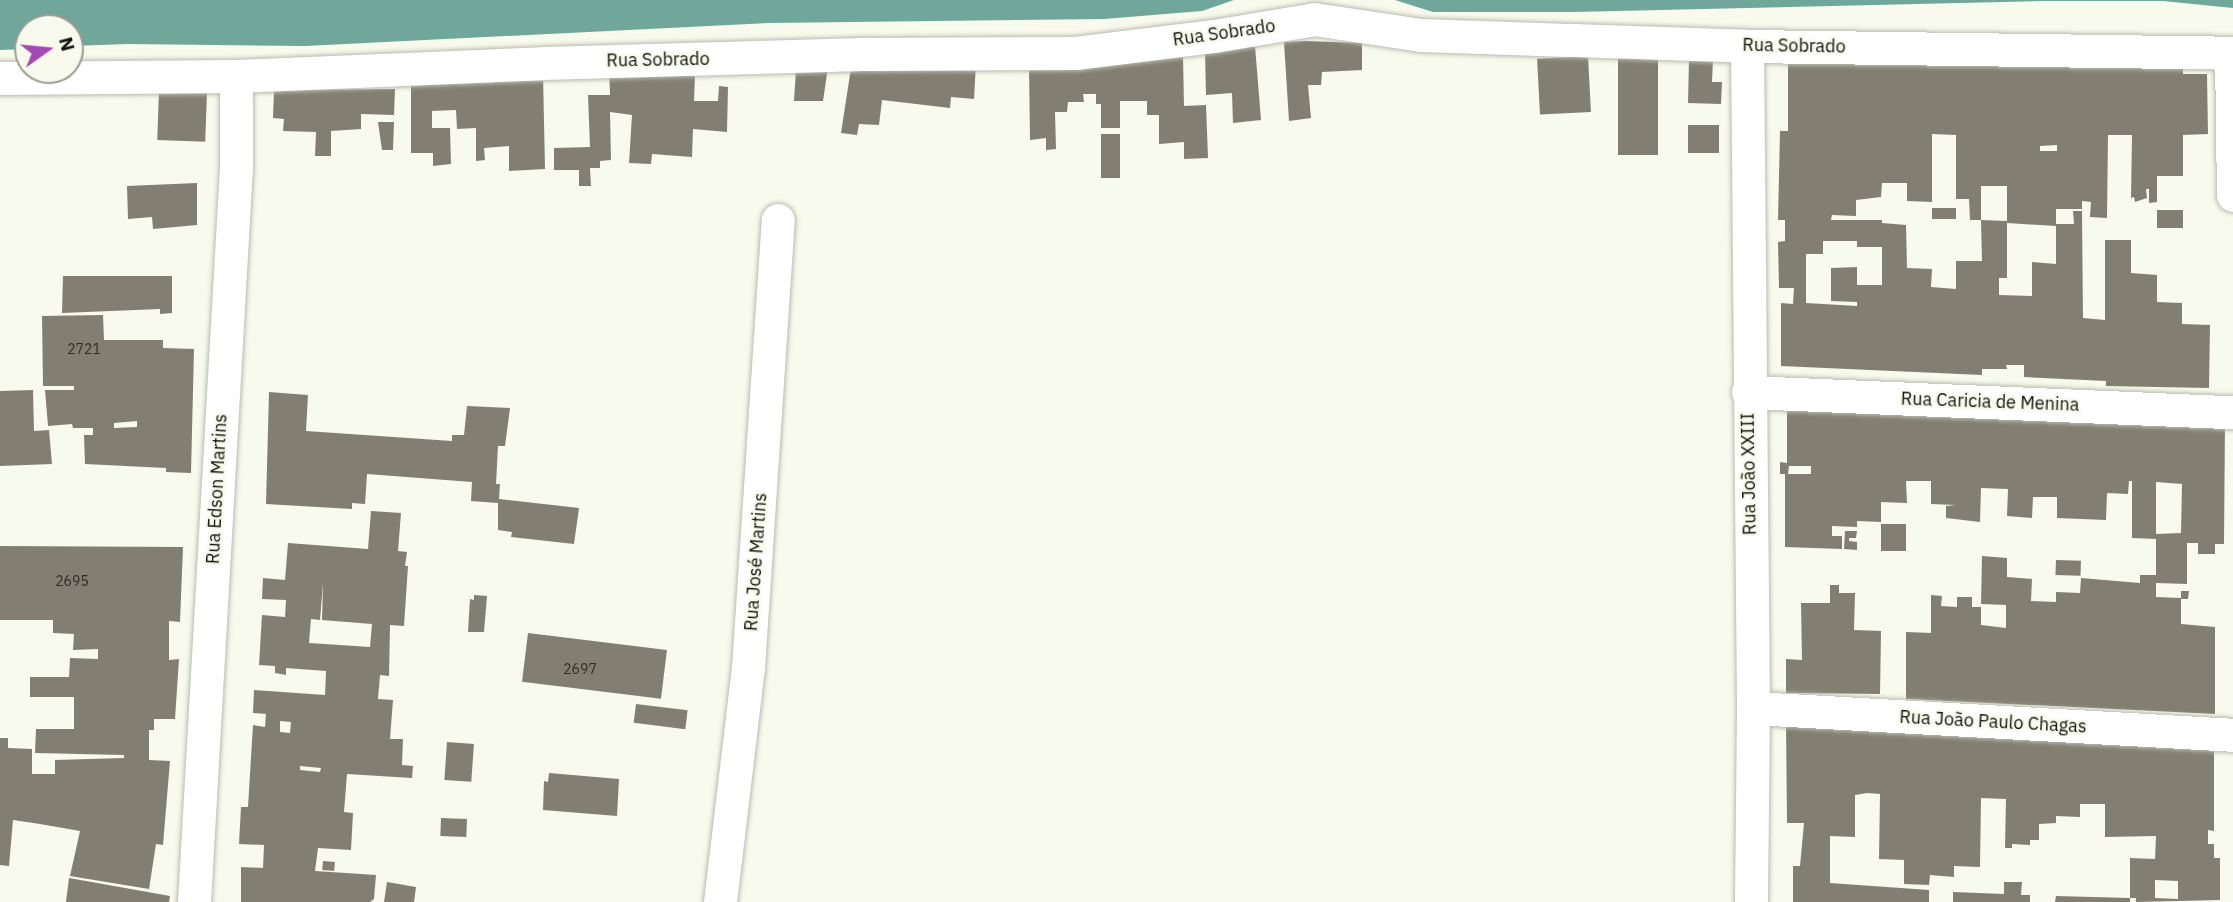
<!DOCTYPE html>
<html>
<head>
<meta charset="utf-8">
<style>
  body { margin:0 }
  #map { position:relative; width:2233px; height:902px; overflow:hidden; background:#f7faec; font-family:"IBM Plex Sans",sans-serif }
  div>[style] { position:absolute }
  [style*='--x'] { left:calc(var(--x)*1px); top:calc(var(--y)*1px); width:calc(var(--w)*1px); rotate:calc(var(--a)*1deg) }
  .water>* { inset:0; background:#71a69a }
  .building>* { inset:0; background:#837e72; transform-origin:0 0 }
  .roads { filter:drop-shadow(0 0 2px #b9bbae) drop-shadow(0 0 2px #b9bbae) }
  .minor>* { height:33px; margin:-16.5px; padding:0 16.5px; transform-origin:16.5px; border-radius:16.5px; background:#fff }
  span { translate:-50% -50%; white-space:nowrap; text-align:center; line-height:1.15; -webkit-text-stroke:5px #f7faec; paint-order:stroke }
  .number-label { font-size:14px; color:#2e2d26 }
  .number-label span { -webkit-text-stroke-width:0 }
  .street-label { font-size:18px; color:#11120d }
  .north { position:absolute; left:14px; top:14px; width:70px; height:70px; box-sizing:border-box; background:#f7faec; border:2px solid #9b9d93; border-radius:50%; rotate:75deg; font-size:19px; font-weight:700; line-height:28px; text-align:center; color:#11120d }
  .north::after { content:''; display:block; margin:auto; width:24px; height:32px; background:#a349b5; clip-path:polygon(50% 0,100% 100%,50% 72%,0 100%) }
</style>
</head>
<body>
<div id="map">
  <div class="water">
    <div style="clip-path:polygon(0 0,1234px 0,1202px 11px,1104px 19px,768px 23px,305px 46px,128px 44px,70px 46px,70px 28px,28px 28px,28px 49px,0 50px)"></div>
    <div style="clip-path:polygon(1395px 0,2233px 0,2233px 8px,2163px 1px,2043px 1px,1573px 12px,1433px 12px)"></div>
  </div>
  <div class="building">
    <div style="clip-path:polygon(1305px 41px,1362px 43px,1362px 70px,1322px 72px,1321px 85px,1308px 85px,1311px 118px,1289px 121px,1284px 42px)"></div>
    <div style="clip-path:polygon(1255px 46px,1261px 120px,1233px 123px,1232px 93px,1206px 95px,1205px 51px)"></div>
    <div style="left:1618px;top:55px;width:40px;height:100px"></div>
    <div style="clip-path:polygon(1183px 56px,1184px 106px,1206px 105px,1208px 158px,1184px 159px,1184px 142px,1159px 144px,1159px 115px,1147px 115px,1147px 101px,1120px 101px,1120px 128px,1101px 128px,1101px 104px,1096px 104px,1096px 94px,1083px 94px,1084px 102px,1068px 102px,1067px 112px,1055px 112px,1056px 149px,1046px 150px,1046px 138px,1030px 140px,1029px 66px)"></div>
    <div style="left:1588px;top:56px;width:56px;height:51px;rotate:87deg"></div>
    <div style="clip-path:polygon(evenodd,2183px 58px,2183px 74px,2207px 74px,2208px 134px,2183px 135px,2183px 176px,2157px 176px,2157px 202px,2149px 203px,2149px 189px,2146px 189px,2147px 198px,2135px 202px,2134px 197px,2131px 198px,2132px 135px,2108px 135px,2107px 218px,2090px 217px,2091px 202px,2082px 201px,2082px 209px,2056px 209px,2056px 224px,2074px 224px,2073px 211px,2082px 211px,2083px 318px,2105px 320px,2105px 240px,2131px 240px,2131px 273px,2157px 275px,2157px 302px,2182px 303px,2182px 324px,2210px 325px,2209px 388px,2106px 386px,2106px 381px,2024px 377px,2024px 365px,2006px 365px,2007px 369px,1982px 369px,1982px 375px,1781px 366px,1781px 303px,1793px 304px,1794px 288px,1779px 288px,1778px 242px,1785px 241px,1785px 220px,1778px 220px,1780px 131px,1788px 131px,1788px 59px,2183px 58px,1932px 134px,1956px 135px,1956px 199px,1969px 199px,1970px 220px,1981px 220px,1981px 186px,2007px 186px,2007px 221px,1981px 220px,1982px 261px,1956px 261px,1956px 289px,1931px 287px,1932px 269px,1907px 268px,1906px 225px,1882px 223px,1882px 220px,1831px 220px,1832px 215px,1856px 216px,1856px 200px,1881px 197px,1882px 183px,1907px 183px,1907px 201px,1932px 202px,1932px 134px,2183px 58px,2057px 145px,2057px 151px,2040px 151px,2040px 146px,2057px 145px,2183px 58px,2007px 223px,2056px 226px,2056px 264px,2032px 262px,2032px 296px,1999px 295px,1999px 278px,2007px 278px,2007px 223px,2183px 58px,1823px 241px,1857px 241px,1857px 247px,1882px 247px,1882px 285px,1857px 285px,1857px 267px,1831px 268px,1831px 301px,1857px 302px,1857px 306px,1806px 303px,1806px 254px,1823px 254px,1823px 241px)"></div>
    <div style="clip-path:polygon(1689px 59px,1713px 59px,1712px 82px,1722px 82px,1721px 104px,1688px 103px)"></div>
    <div style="clip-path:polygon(976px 63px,974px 99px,951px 97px,950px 108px,882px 100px,879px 125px,859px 124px,857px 135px,841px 133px,851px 68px,885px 71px,886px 65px)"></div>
    <div style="clip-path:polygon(609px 67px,695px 74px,694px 101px,718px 101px,719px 86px,728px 87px,727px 132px,693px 129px,692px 157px,652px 154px,651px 164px,629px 163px,632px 115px,610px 112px,611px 160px,600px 161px,600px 168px,590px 168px,591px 186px,579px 186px,579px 170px,554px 170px,554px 148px,590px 147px,588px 95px,610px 95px)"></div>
    <div style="clip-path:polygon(828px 67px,823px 101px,794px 101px,796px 70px)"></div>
    <div style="clip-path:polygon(543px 74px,545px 169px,509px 171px,509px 146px,484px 148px,485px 160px,476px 161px,476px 128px,457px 129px,456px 110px,432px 111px,432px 128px,450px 128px,451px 164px,433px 166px,433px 153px,411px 153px,411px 86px)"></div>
    <div style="clip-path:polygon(395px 89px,394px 115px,361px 114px,361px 129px,331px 131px,331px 156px,315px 156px,316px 132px,283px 131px,284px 119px,273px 118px,274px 90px)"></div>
    <div style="left:159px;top:90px;width:48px;height:50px;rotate:2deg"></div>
    <div style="clip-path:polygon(378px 122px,394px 122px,393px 150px,382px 150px)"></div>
    <div style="left:1688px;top:125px;width:31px;height:28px"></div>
    <div style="left:1101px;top:134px;width:19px;height:44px"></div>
    <div style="clip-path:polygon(197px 183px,197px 225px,153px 229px,152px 217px,128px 219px,127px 186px)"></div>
    <div style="left:1932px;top:208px;width:24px;height:11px"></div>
    <div style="left:2157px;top:210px;width:26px;height:18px"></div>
    <div style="clip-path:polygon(63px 276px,172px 276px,172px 313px,160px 314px,160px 309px,62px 313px)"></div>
    <div style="clip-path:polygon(evenodd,103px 315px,104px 340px,163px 340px,163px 348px,194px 349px,191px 473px,166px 472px,166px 468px,85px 464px,84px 435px,93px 435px,93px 428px,73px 428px,72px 424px,48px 426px,45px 390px,74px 390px,74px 386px,43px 386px,42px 316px,103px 315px,137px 421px,137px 427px,114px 428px,114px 423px,137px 421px)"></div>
    <div style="clip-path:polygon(33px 390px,34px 431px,49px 430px,52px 464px,0 466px,0 391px)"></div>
    <div style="clip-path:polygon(269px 392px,308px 395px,306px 431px,452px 441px,452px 435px,464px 435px,467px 406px,510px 408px,505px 446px,498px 446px,496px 484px,500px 484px,499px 499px,579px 508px,574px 544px,511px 537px,512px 532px,498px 530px,498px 503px,471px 501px,472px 482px,367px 474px,365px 504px,352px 503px,352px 509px,266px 504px)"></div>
    <div style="clip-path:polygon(evenodd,1787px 402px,2225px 419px,2224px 544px,2215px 544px,2215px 554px,2198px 554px,2198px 543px,2187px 543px,2187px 584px,2156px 583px,2156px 597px,2181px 598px,2181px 591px,2189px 591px,2188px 599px,2181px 599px,2181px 624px,2215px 627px,2215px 714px,1906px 699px,1906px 632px,1931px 633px,1931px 595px,1942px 596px,1941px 606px,1957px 607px,1957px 597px,1972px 597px,1972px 607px,1981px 607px,1981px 625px,2006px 628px,2006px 605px,1981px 604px,1982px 556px,2007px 558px,2007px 577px,2032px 579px,2031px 601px,2056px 602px,2056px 592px,2080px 593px,2081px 578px,2140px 583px,2140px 575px,2156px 575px,2156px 539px,2132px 538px,2132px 481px,2129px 481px,2128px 494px,2107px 493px,2106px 520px,2057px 518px,2057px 497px,2033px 497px,2032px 518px,2007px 516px,2008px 489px,1981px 488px,1980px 522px,1946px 518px,1946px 506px,1956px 505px,1931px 504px,1931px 481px,1906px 481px,1907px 503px,1881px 502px,1881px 522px,1857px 521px,1857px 527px,1832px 526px,1832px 536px,1842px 536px,1842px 549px,1785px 547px,1785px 474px,1780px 474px,1780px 462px,1787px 463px,1787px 402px,1789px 466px,1811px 466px,1811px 474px,1788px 474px,1789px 466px,1787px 402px,2156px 482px,2182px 484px,2181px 533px,2156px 534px,2156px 482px)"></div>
    <div style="clip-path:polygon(evenodd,371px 511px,401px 513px,398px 551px,407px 552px,405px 566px,408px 566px,404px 626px,390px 625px,389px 676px,380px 675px,378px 699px,393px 700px,390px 739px,403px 739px,402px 765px,413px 766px,412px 778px,347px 774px,344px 812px,353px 813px,351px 850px,318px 848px,315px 871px,376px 875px,374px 899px,370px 902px,241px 902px,241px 867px,263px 868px,264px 845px,239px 844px,241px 807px,248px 807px,253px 725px,265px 727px,266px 714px,253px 713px,254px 690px,325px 695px,326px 671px,286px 668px,286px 675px,275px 673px,275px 666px,259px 665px,262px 615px,285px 617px,286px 600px,262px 599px,263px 578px,285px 580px,288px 543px,368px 549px,371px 511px,323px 583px,322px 620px,372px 624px,370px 647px,309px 643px,311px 619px,320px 620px,323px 583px,371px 511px,280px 721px,291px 722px,290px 733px,280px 732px,280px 721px,371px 511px,300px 766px,321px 768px,320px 772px,300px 770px,300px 766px)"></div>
    <div style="left:1881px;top:524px;width:25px;height:27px"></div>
    <div style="clip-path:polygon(1845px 531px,1857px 531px,1856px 538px,1849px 538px,1849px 541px,1857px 542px,1857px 550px,1844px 549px)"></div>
    <div style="clip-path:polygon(0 546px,183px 547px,180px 622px,169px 621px,169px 660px,179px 659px,175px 719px,154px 719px,154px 730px,149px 730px,149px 760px,170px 761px,163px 845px,156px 844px,149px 889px,70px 876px,80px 831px,40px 824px,13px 820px,9px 866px,0 865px,0 738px,8px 738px,8px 748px,32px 749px,32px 774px,55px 774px,55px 760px,124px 758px,124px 755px,35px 753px,36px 729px,74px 729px,74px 697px,30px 697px,30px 677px,69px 677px,70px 658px,98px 659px,98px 649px,73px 650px,74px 634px,53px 633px,53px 620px,0 620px)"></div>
    <div style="left:2056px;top:560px;width:25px;height:15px;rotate:2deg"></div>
    <div style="clip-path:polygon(1830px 585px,1839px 585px,1839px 593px,1855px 593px,1854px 630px,1881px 631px,1880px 694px,1786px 693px,1786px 659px,1802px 660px,1801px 603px,1830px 603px)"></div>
    <div style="clip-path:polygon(474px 595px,487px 596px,484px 632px,468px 632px,470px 599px,474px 600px)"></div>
    <div style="left:528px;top:633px;width:140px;height:49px;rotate:7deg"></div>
    <div style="left:636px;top:704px;width:52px;height:19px;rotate:7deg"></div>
    <div style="clip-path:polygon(evenodd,1786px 723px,2214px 749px,2214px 831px,2208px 830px,2208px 844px,2214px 844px,2214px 858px,2220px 858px,2220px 900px,2136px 902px,2136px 898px,2130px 898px,2130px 858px,2155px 859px,2156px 836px,2105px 837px,2105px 804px,2080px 804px,2080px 817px,2056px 816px,2056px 823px,2039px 824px,2039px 840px,2030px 840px,2030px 845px,2012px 844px,2012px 848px,2005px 848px,2006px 799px,1981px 798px,1980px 867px,1954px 866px,1954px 877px,1930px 875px,1929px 885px,1904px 884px,1904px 860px,1879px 859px,1880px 794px,1867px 793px,1855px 795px,1855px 837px,1830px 836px,1830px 883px,1929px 890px,1929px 902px,1793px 902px,1793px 866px,1800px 866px,1804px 823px,1787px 823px,1786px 723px,2155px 880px,2178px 881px,2178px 899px,2155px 898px,2155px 880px)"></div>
    <div style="left:447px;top:742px;width:27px;height:38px;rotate:4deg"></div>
    <div style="clip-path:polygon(549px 773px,619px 779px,617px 816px,543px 810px,544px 781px,548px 782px)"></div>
    <div style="left:441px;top:818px;width:26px;height:18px;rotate:2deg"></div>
    <div style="left:323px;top:861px;width:12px;height:9px;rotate:5deg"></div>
    <div style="clip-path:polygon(69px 878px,170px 896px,169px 902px,66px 902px)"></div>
    <div style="clip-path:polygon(387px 882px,416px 887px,414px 902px,384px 902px)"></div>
    <div style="clip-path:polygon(2004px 882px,2022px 882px,2021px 895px,2030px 895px,2030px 902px,1953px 902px,1953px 892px,2004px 894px)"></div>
    <div style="clip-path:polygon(2056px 896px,2130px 898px,2130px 902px,2055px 902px)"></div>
  </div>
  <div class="roads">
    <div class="minor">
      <div style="--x:1747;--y:46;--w:662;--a:89.48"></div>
      <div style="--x:1753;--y:708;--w:194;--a:90.6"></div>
      <div style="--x:2231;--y:53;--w:142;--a:89.2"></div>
      <div style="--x:0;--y:78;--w:236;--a:-0.5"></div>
      <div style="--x:236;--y:76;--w:307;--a:-2.4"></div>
      <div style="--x:543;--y:63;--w:328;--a:-1.6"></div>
      <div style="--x:871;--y:54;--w:204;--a:-0.3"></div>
      <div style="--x:1075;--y:53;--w:140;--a:-7"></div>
      <div style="--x:1214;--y:36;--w:101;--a:-9.6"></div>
      <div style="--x:1314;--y:19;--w:108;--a:8.5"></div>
      <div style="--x:1421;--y:35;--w:326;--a:1.9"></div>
      <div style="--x:1747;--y:46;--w:486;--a:0.8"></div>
      <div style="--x:1748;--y:392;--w:485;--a:2.4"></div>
      <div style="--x:1753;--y:708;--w:481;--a:3.2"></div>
      <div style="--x:194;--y:902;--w:736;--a:-86.73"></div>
      <div style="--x:236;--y:167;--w:91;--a:-90"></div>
      <div style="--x:720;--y:902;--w:236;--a:-83.2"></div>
      <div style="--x:748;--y:668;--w:449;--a:-86.2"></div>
    </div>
  </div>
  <div class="number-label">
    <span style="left:84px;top:349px">2721</span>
    <span style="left:72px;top:581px">2695</span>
    <span style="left:580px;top:669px">2697</span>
  </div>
  <div class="street-label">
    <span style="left:1224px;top:33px;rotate:-8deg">Rua Sobrado</span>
    <span style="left:1794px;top:46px;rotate:1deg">Rua Sobrado</span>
    <span style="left:658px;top:60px;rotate:-1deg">Rua Sobrado</span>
    <span style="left:1990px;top:402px;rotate:2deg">Rua Caricia de Menina</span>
    <span style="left:1749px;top:474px;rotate:-91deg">Rua João XXIII</span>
    <span style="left:217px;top:489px;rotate:-87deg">Rua Edson Martins</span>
    <span style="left:756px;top:562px;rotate:-86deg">Rua José Martins</span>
    <span style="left:1993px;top:722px;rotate:3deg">Rua João Paulo Chagas</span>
  </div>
  <div class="north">N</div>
</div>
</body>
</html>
